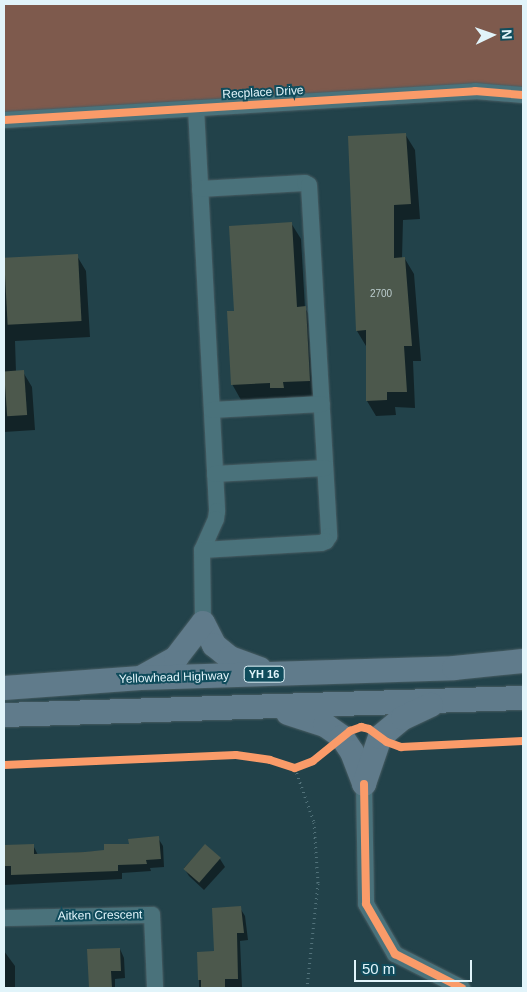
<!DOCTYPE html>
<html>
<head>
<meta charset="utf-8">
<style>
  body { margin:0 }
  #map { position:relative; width:527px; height:992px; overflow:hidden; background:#22424a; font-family:Helvetica,sans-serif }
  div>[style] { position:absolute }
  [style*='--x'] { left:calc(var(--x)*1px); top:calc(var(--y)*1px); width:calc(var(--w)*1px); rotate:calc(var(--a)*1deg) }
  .green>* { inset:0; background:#7e5a4d }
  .shadow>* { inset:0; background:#0007 }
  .building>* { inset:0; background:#4c584c; transform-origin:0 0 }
  .path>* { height:3px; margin-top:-1.5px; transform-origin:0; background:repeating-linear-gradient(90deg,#52727a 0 1px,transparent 0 5px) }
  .roads { filter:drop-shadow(0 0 1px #495d63) drop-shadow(0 0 1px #495d63) }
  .minor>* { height:16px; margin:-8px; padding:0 8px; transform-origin:8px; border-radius:8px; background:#4a727b }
  .highway>* { height:24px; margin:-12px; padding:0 12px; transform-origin:12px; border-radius:12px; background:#607b8b }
  .cycleway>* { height:8px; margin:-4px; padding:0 4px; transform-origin:4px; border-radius:4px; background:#fa9b69 }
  span { translate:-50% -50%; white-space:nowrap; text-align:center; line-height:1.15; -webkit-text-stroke:4px #104c5c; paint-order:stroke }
  .number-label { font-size:10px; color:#bccdce }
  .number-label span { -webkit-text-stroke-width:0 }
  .shield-label span { padding:1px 4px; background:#104c5c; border:1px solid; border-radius:4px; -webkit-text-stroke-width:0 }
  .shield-label { font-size:11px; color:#e1f4fa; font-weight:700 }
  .street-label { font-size:12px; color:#e1f4fa }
  .frame { position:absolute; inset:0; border:5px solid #e1f4fa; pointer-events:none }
  .north { position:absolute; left:467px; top:10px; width:50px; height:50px; -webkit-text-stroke:4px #104c5c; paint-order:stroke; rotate:87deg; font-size:14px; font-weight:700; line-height:20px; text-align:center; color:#e1f4fa }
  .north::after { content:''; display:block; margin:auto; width:18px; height:22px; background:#e1f4fa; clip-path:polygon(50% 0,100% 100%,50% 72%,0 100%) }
  .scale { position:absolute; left:354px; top:960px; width:118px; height:22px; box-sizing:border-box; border:2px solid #e1f4fa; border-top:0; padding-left:6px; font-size:15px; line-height:18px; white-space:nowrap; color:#e1f4fa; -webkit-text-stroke:4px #104c5c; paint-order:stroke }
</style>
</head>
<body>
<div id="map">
  <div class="green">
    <div style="clip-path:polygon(4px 4px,523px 4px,523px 93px,4px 114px)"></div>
  </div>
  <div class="shadow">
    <div style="clip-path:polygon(405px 134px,415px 150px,420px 219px,403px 220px,402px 259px,405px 259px,414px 274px,421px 361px,413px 361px,415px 408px,395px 407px,396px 415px,376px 416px,367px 401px,366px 346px,357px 331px)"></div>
    <div style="clip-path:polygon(291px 223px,301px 239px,305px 308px,314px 323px,318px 396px,280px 404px,277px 398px,241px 400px,232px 384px,235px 312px)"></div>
    <div style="clip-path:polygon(77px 256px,86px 271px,90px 337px,15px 341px,16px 372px,23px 372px,32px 387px,35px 430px,4px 432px,4px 260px)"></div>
    <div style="clip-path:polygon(158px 838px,163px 846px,164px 867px,150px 868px,151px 871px,122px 873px,122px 879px,4px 885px,4px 846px,33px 845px,38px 855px,105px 851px)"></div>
    <div style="clip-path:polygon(205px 845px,220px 859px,225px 867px,204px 890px,189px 876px,184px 868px)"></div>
    <div style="clip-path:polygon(240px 908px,245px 916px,248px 940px,240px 941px,242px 987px,199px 988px,199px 953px,215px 952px)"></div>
    <div style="clip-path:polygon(120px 949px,124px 958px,125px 978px,115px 979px,115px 988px,90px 988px,88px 950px)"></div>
    <div style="clip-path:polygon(4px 951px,15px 966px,15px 988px,4px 988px)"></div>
  </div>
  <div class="building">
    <div style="clip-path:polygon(406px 133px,411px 204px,394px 205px,394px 258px,405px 257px,412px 346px,404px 346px,407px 392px,387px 392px,387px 400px,366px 401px,366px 330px,356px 331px,348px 136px)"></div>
    <div style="clip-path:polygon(292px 222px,297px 307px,306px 306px,310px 381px,283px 382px,284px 388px,270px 388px,270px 383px,231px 385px,227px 311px,234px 311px,229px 226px)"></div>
    <div style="left:78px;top:254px;width:67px;height:74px;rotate:87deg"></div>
    <div style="left:24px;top:370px;width:45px;height:20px;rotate:86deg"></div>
    <div style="clip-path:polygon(159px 836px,161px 859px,146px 860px,147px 864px,118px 865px,118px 871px,11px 875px,11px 866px,4px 866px,4px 845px,34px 844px,34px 854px,85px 852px,104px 850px,104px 844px,129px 844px,128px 839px)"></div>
    <div style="left:205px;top:844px;width:21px;height:33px;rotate:41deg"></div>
    <div style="clip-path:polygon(241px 906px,244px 933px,237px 933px,238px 979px,225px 979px,225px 988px,201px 988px,201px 980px,198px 980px,197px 952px,214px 951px,212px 908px)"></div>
    <div style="clip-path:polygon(120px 948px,121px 971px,111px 971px,112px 988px,89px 988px,87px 949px)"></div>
  </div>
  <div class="path">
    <div style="--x:295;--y:768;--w:57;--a:70.6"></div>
    <div style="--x:314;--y:822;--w:61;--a:86.2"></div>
    <div style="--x:318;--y:883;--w:106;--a:96"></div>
  </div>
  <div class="roads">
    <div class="minor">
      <div style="--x:196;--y:108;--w:404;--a:87"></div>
      <div style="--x:217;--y:511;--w:8;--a:97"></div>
      <div style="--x:216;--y:519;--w:34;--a:114"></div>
      <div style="--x:202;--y:550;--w:73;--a:89.2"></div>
      <div style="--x:4;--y:120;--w:472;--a:-3.5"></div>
      <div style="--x:475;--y:91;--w:48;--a:4.8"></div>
      <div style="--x:200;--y:189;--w:105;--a:-3.3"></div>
      <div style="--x:305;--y:183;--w:4;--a:27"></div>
      <div style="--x:309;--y:185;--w:352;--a:86.7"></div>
      <div style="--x:329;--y:536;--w:6;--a:121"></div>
      <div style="--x:326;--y:541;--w:5;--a:158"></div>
      <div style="--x:321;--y:543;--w:119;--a:176.6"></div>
      <div style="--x:212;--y:410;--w:110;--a:-3.1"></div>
      <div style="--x:215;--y:474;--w:110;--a:-3.1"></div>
      <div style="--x:364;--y:784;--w:120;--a:89"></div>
      <div style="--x:366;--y:904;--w:58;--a:59.9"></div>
      <div style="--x:395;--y:954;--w:75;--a:26.9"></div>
      <div style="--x:4;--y:918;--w:148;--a:-1.2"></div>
      <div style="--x:152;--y:915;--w:73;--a:87.6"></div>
    </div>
    <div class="highway">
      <div style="--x:203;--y:623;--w:25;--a:63"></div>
      <div style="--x:214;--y:645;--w:21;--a:39"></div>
      <div style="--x:230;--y:658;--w:32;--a:20"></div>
      <div style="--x:144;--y:676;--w:37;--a:-29"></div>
      <div style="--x:176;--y:658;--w:44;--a:-52.4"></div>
      <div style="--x:4;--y:688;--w:137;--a:-4.2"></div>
      <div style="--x:141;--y:678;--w:313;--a:-1.8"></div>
      <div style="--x:454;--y:668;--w:69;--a:-5.8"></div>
      <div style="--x:288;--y:713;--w:39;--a:18"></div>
      <div style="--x:325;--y:725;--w:21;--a:35"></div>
      <div style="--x:342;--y:737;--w:18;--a:56"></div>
      <div style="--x:352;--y:752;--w:34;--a:69"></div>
      <div style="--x:4;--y:715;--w:519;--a:-1.88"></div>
      <div style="--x:364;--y:784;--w:50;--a:-71.2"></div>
      <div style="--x:380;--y:737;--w:30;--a:-40"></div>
      <div style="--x:403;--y:718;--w:31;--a:-25"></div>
    </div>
  </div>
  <div class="cycleway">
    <div style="--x:4;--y:120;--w:472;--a:-3.5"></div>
    <div style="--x:475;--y:91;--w:48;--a:4.8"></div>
    <div style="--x:4;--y:765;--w:232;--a:-2.5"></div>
    <div style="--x:236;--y:755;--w:34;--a:8"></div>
    <div style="--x:270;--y:760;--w:26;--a:18"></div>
    <div style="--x:295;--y:768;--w:19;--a:-21"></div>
    <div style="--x:313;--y:761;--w:48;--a:-39"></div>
    <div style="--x:350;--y:731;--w:12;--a:-20"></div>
    <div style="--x:361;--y:727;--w:8;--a:14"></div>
    <div style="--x:369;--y:729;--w:22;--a:36"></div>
    <div style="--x:387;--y:742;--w:15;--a:20"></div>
    <div style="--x:401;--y:747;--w:122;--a:-2.8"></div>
    <div style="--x:364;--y:784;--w:120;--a:89"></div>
    <div style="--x:366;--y:904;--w:58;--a:59.9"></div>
    <div style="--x:395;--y:954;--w:75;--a:26.9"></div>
  </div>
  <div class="number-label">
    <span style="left:381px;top:294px">2700</span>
  </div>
  <div class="shield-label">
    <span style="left:264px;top:674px">YH 16</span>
  </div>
  <div class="street-label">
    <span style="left:263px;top:93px;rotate:-3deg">Recplace Drive</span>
    <span style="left:174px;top:678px;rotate:-2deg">Yellowhead Highway</span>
    <span style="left:100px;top:916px;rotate:-1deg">Aitken Crescent</span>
  </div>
  <div class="frame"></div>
  <div class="north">N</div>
  <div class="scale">50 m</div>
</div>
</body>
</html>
